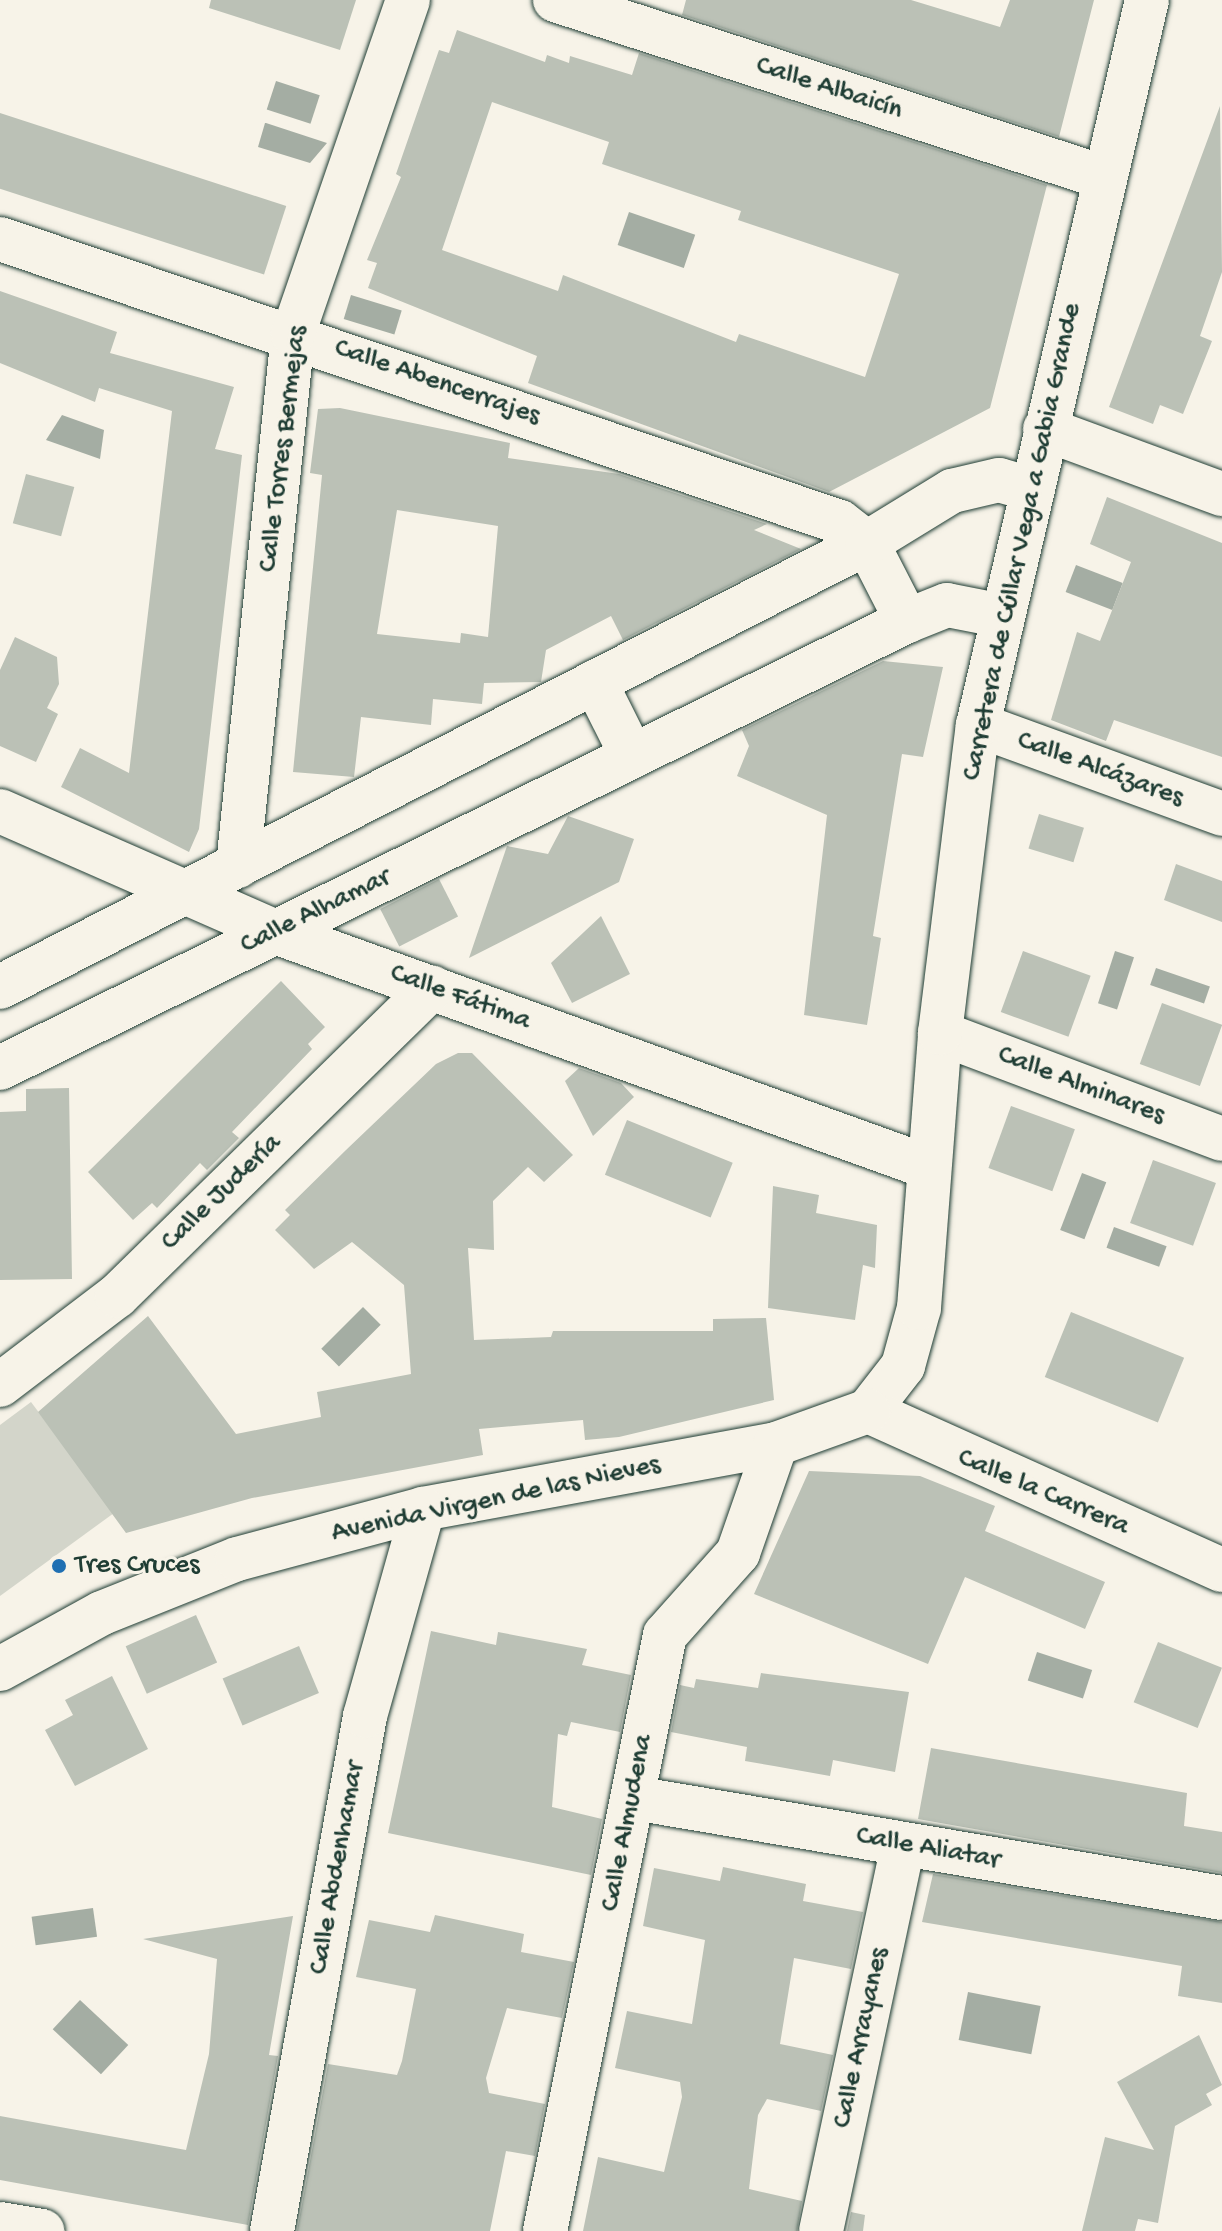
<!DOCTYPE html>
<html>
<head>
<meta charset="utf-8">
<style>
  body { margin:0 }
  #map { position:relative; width:1222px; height:2231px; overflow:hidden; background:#f7f3e8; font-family:"Gochi Hand",sans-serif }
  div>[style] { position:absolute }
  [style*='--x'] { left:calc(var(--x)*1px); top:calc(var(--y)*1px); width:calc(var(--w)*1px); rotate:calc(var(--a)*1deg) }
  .green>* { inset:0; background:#d3d5ca }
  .water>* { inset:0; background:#a4ada3; transform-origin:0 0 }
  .building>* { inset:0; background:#bbc1b6; transform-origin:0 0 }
  .roads { filter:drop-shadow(0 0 2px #1f3d34) drop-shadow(0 0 2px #1f3d34) }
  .minor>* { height:44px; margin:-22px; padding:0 22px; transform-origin:22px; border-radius:22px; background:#f7f3e8 }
  .dots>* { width:22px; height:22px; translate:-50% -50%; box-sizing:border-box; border:4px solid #f7f3e8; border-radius:50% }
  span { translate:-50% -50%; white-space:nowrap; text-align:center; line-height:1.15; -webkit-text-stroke:6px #f7f3e8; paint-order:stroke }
  .street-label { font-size:28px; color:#1f3d34 }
  .poi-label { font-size:28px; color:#1f3d34 }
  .left { translate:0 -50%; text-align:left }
</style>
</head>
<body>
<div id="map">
  <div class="green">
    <div style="clip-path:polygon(31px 1402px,114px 1513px,0 1596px,0 1425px)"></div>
  </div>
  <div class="water">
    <div style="left:276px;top:81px;width:46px;height:30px;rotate:18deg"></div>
    <div style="clip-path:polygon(265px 123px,266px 123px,327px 143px,310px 163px,258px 147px)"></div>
    <div style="left:629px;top:212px;width:70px;height:35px;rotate:19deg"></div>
    <div style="left:351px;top:295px;width:53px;height:25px;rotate:17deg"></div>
    <div style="clip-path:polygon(62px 415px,104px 430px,100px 459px,46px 440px)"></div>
    <div style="left:1076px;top:565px;width:50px;height:29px;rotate:21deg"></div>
    <div style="left:1115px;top:951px;width:20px;height:55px;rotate:18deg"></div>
    <div style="left:1156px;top:968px;width:57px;height:18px;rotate:19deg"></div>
    <div style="left:1082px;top:1173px;width:26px;height:61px;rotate:21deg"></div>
    <div style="left:1114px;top:1227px;width:56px;height:22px;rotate:20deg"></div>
    <div style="left:363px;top:1307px;width:25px;height:59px;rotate:45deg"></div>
    <div style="left:1037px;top:1652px;width:58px;height:30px;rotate:18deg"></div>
    <div style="left:93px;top:1908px;width:29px;height:62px;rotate:82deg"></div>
    <div style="left:968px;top:1992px;width:74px;height:49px;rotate:11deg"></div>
    <div style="left:80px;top:2000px;width:66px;height:40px;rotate:43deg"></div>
  </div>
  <div class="building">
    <div style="clip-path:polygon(211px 0,356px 0,340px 50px,209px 8px)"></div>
    <div style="clip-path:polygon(686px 0,911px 0,1000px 27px,1010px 0,1094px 0,1059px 137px,682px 15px)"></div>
    <div style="clip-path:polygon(evenodd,457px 30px,545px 62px,547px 55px,569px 63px,570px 56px,632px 75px,639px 53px,1047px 185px,990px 408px,829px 492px,528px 383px,537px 356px,368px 288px,377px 263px,367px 260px,401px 177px,396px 174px,439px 50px,449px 53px,457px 30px,492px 102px,609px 142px,602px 164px,741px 211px,738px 220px,899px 274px,865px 377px,739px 334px,736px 342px,563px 275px,558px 291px,442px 250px,492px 102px)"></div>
    <div style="clip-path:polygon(1220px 106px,1222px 272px,1200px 336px,1212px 341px,1183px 414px,1160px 405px,1153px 424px,1109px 407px)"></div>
    <div style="left:0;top:113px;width:301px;height:72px;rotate:18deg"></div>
    <div style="clip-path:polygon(0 291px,117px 332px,110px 353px,234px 387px,215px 449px,242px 455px,199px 829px,189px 852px,61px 787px,80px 748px,129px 773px,172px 411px,99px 388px,95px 402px,0 363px)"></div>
    <div style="clip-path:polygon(evenodd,340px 408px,510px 443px,508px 458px,619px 474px,767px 524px,754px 530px,801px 549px,623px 640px,611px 616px,546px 650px,541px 682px,484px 683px,482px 704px,433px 699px,431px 725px,361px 717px,354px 777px,293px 772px,322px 475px,310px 473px,318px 409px,340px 408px,397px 510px,498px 526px,488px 637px,461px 633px,460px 643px,377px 634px,397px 510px)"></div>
    <div style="left:26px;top:474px;width:50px;height:51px;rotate:15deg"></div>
    <div style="clip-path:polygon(1107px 497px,1222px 543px,1222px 757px,1114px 720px,1106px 741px,1051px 720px,1077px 632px,1100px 641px,1131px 562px,1090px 544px)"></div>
    <div style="clip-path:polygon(15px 637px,57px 657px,59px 684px,47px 708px,58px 714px,36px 762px,0 746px,0 670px)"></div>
    <div style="clip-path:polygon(883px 661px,943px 667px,923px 757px,902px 754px,873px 936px,881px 938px,867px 1025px,804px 1015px,827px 815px,737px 776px,749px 746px,742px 730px)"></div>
    <div style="left:1039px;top:814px;width:47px;height:36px;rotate:17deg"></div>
    <div style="clip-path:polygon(568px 816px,634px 839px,619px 882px,469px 958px,507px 846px,548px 854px)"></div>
    <div style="clip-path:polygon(1176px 864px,1222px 881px,1222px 922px,1164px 900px)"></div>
    <div style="left:439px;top:879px;width:42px;height:66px;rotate:63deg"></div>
    <div style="clip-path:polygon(601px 916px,630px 974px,572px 1003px,551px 963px)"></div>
    <div style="left:1023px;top:951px;width:72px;height:65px;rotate:20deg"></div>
    <div style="clip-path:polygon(281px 981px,325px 1027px,308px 1044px,312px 1049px,232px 1132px,239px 1138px,207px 1170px,200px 1163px,157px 1208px,152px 1203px,133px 1220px,88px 1172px)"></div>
    <div style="left:1162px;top:1003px;width:64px;height:65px;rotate:20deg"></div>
    <div style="clip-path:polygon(458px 1053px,472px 1053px,573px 1155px,544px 1182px,528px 1167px,493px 1201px,494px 1250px,468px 1248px,474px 1340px,551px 1337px,553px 1331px,713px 1331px,713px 1319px,766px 1318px,774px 1400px,619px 1437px,585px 1440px,583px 1420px,479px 1429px,483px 1455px,252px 1498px,126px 1533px,38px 1412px,148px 1316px,236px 1434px,321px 1417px,317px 1392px,411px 1374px,404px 1285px,352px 1242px,314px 1269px,275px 1230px,290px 1215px,285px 1210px,346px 1150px,436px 1064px)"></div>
    <div style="clip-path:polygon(579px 1068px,621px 1083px,634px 1097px,593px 1136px,565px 1081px)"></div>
    <div style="clip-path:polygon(69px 1088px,72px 1279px,0 1280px,0 1112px,26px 1111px,26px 1089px)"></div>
    <div style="left:1011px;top:1106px;width:68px;height:66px;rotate:20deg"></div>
    <div style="left:627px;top:1120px;width:114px;height:59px;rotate:22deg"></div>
    <div style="left:1153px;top:1160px;width:67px;height:67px;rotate:20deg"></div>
    <div style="clip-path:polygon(773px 1186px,819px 1195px,816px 1213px,877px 1225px,875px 1268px,863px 1265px,855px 1320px,768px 1308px)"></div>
    <div style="left:1071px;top:1312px;width:122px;height:70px;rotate:22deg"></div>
    <div style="clip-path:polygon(809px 1471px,920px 1476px,995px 1506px,985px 1531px,1105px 1582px,1085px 1629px,965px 1577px,928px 1664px,754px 1594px)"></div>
    <div style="left:196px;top:1615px;width:52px;height:77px;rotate:66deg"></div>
    <div style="clip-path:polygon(431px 1631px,496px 1645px,498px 1632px,587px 1649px,582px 1665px,631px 1675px,620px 1732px,571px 1722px,567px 1736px,558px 1734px,552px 1807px,602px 1819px,591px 1875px,388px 1833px)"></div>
    <div style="left:1158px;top:1642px;width:69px;height:65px;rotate:22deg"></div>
    <div style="left:299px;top:1646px;width:51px;height:83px;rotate:67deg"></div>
    <div style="clip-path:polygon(761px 1673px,909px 1692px,895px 1772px,833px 1760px,830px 1776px,774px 1766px,745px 1761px,747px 1747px,671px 1732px,680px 1685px,694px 1688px,696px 1679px,758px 1688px)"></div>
    <div style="clip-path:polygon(112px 1676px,148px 1749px,75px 1786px,45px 1730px,73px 1715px,65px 1700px)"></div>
    <div style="clip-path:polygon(931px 1748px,1187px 1793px,1184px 1826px,1222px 1832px,1222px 1873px,918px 1819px)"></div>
    <div style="clip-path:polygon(723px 1867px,806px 1884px,803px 1901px,863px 1912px,851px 1969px,794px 1958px,780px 2044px,833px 2055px,821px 2111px,767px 2099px,758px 2115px,749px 2189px,802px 2201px,797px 2231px,583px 2231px,598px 2157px,664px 2172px,682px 2097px,680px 2082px,615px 2068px,627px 2011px,692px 2024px,705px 1940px,643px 1926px,654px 1868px,720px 1881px)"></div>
    <div style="clip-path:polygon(933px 1874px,1222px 1922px,1222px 2003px,1178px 1996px,1182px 1966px,922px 1922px)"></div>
    <div style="clip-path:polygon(435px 1915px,524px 1934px,521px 1952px,574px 1962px,562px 2018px,507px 2008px,486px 2078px,489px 2093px,545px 2104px,535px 2156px,506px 2151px,490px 2231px,297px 2231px,328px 2064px,397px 2075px,402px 2061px,416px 1989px,356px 1977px,369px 1920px,430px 1932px)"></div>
    <div style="clip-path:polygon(293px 1916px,269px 2055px,278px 2056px,248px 2225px,0 2180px,0 2116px,186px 2150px,209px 2054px,217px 1959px,143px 1939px)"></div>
    <div style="clip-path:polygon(1199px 2035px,1222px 2085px,1206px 2094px,1212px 2105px,1175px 2126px,1158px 2223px,1138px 2219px,1135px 2231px,1082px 2231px,1105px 2137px,1154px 2150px,1117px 2082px)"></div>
    <div style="clip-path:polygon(851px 2212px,865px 2215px,863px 2231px,847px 2231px)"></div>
  </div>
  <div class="roads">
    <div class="minor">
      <div style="--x:555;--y:0;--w:576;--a:17.9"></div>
      <div style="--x:0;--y:239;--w:886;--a:18.62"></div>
      <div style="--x:840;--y:522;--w:34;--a:38"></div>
      <div style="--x:867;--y:543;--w:88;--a:62.9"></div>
      <div style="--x:1045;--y:429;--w:189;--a:20.2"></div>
      <div style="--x:595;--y:682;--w:83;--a:63.4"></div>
      <div style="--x:978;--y:725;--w:260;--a:20"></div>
      <div style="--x:0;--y:811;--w:300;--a:23.7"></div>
      <div style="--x:275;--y:932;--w:694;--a:19.79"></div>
      <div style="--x:238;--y:866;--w:535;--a:-84.1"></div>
      <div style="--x:293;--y:334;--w:353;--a:-71"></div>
      <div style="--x:0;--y:987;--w:974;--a:-27.12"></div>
      <div style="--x:867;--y:543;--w:100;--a:-31.5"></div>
      <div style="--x:952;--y:491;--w:48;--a:-13.2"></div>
      <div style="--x:999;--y:480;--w:35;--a:16"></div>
      <div style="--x:940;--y:1033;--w:301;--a:20.6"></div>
      <div style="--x:0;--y:1068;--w:1011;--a:-26.24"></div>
      <div style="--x:907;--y:621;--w:43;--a:-21.8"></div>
      <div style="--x:947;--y:605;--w:57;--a:11.1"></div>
      <div style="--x:0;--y:1385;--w:147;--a:-37.3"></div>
      <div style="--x:117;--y:1296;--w:441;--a:-44.4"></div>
      <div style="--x:868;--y:1411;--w:57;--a:-52.1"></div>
      <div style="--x:903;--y:1366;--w:60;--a:-74.6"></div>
      <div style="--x:919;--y:1308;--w:276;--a:-85.6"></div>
      <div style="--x:940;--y:1033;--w:310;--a:-83"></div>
      <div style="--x:978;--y:725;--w:744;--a:-76.88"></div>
      <div style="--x:868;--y:1411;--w:388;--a:24.2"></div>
      <div style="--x:0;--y:1669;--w:116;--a:-28.8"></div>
      <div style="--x:102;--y:1613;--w:145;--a:-21.8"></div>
      <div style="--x:237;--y:1559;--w:193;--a:-15"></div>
      <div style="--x:423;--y:1509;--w:359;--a:-10.4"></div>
      <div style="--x:776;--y:1444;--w:98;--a:-19.7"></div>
      <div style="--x:634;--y:1798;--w:596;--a:9.65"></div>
      <div style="--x:0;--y:2224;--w:43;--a:9.5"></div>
      <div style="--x:272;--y:2231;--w:523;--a:-79.76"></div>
      <div style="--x:365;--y:1716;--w:215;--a:-74.3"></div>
      <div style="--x:545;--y:2231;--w:608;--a:-78.62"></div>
      <div style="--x:665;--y:1635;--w:110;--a:-48.3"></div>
      <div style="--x:738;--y:1553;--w:115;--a:-70.8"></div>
      <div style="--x:821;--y:2231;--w:395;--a:-78"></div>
    </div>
  </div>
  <div class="dots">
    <div style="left:59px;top:1566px;background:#1f6fb2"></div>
  </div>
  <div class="street-label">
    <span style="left:829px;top:89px;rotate:18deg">Calle Albaicín</span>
    <span style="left:437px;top:383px;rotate:19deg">Calle Abencerrajes</span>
    <span style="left:284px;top:449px;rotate:-83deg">Calle Torres Bermejas</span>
    <span style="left:1023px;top:542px;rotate:-78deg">Carretera de Cúllar Vega a Gabia Grande</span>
    <span style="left:1100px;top:770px;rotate:20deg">Calle Alcázares</span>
    <span style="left:316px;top:912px;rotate:-26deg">Calle Alhamar</span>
    <span style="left:460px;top:998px;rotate:20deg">Calle Fátima</span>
    <span style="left:1081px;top:1086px;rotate:21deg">Calle Alminares</span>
    <span style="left:222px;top:1193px;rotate:-44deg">Calle Judería</span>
    <span style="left:1043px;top:1493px;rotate:23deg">Calle la Carrera</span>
    <span style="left:496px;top:1500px;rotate:-12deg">Avenida Virgen de las Nieves</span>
    <span style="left:628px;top:1823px;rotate:-79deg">Calle Almudena</span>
    <span style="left:928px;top:1849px;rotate:10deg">Calle Aliatar</span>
    <span style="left:338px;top:1868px;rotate:-80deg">Calle Abdenhamar</span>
    <span style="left:862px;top:2038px;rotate:-78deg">Calle Arrayanes</span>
  </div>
  <div class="poi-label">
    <span class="left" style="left:75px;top:1566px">Tres Cruces</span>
  </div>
</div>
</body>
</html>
